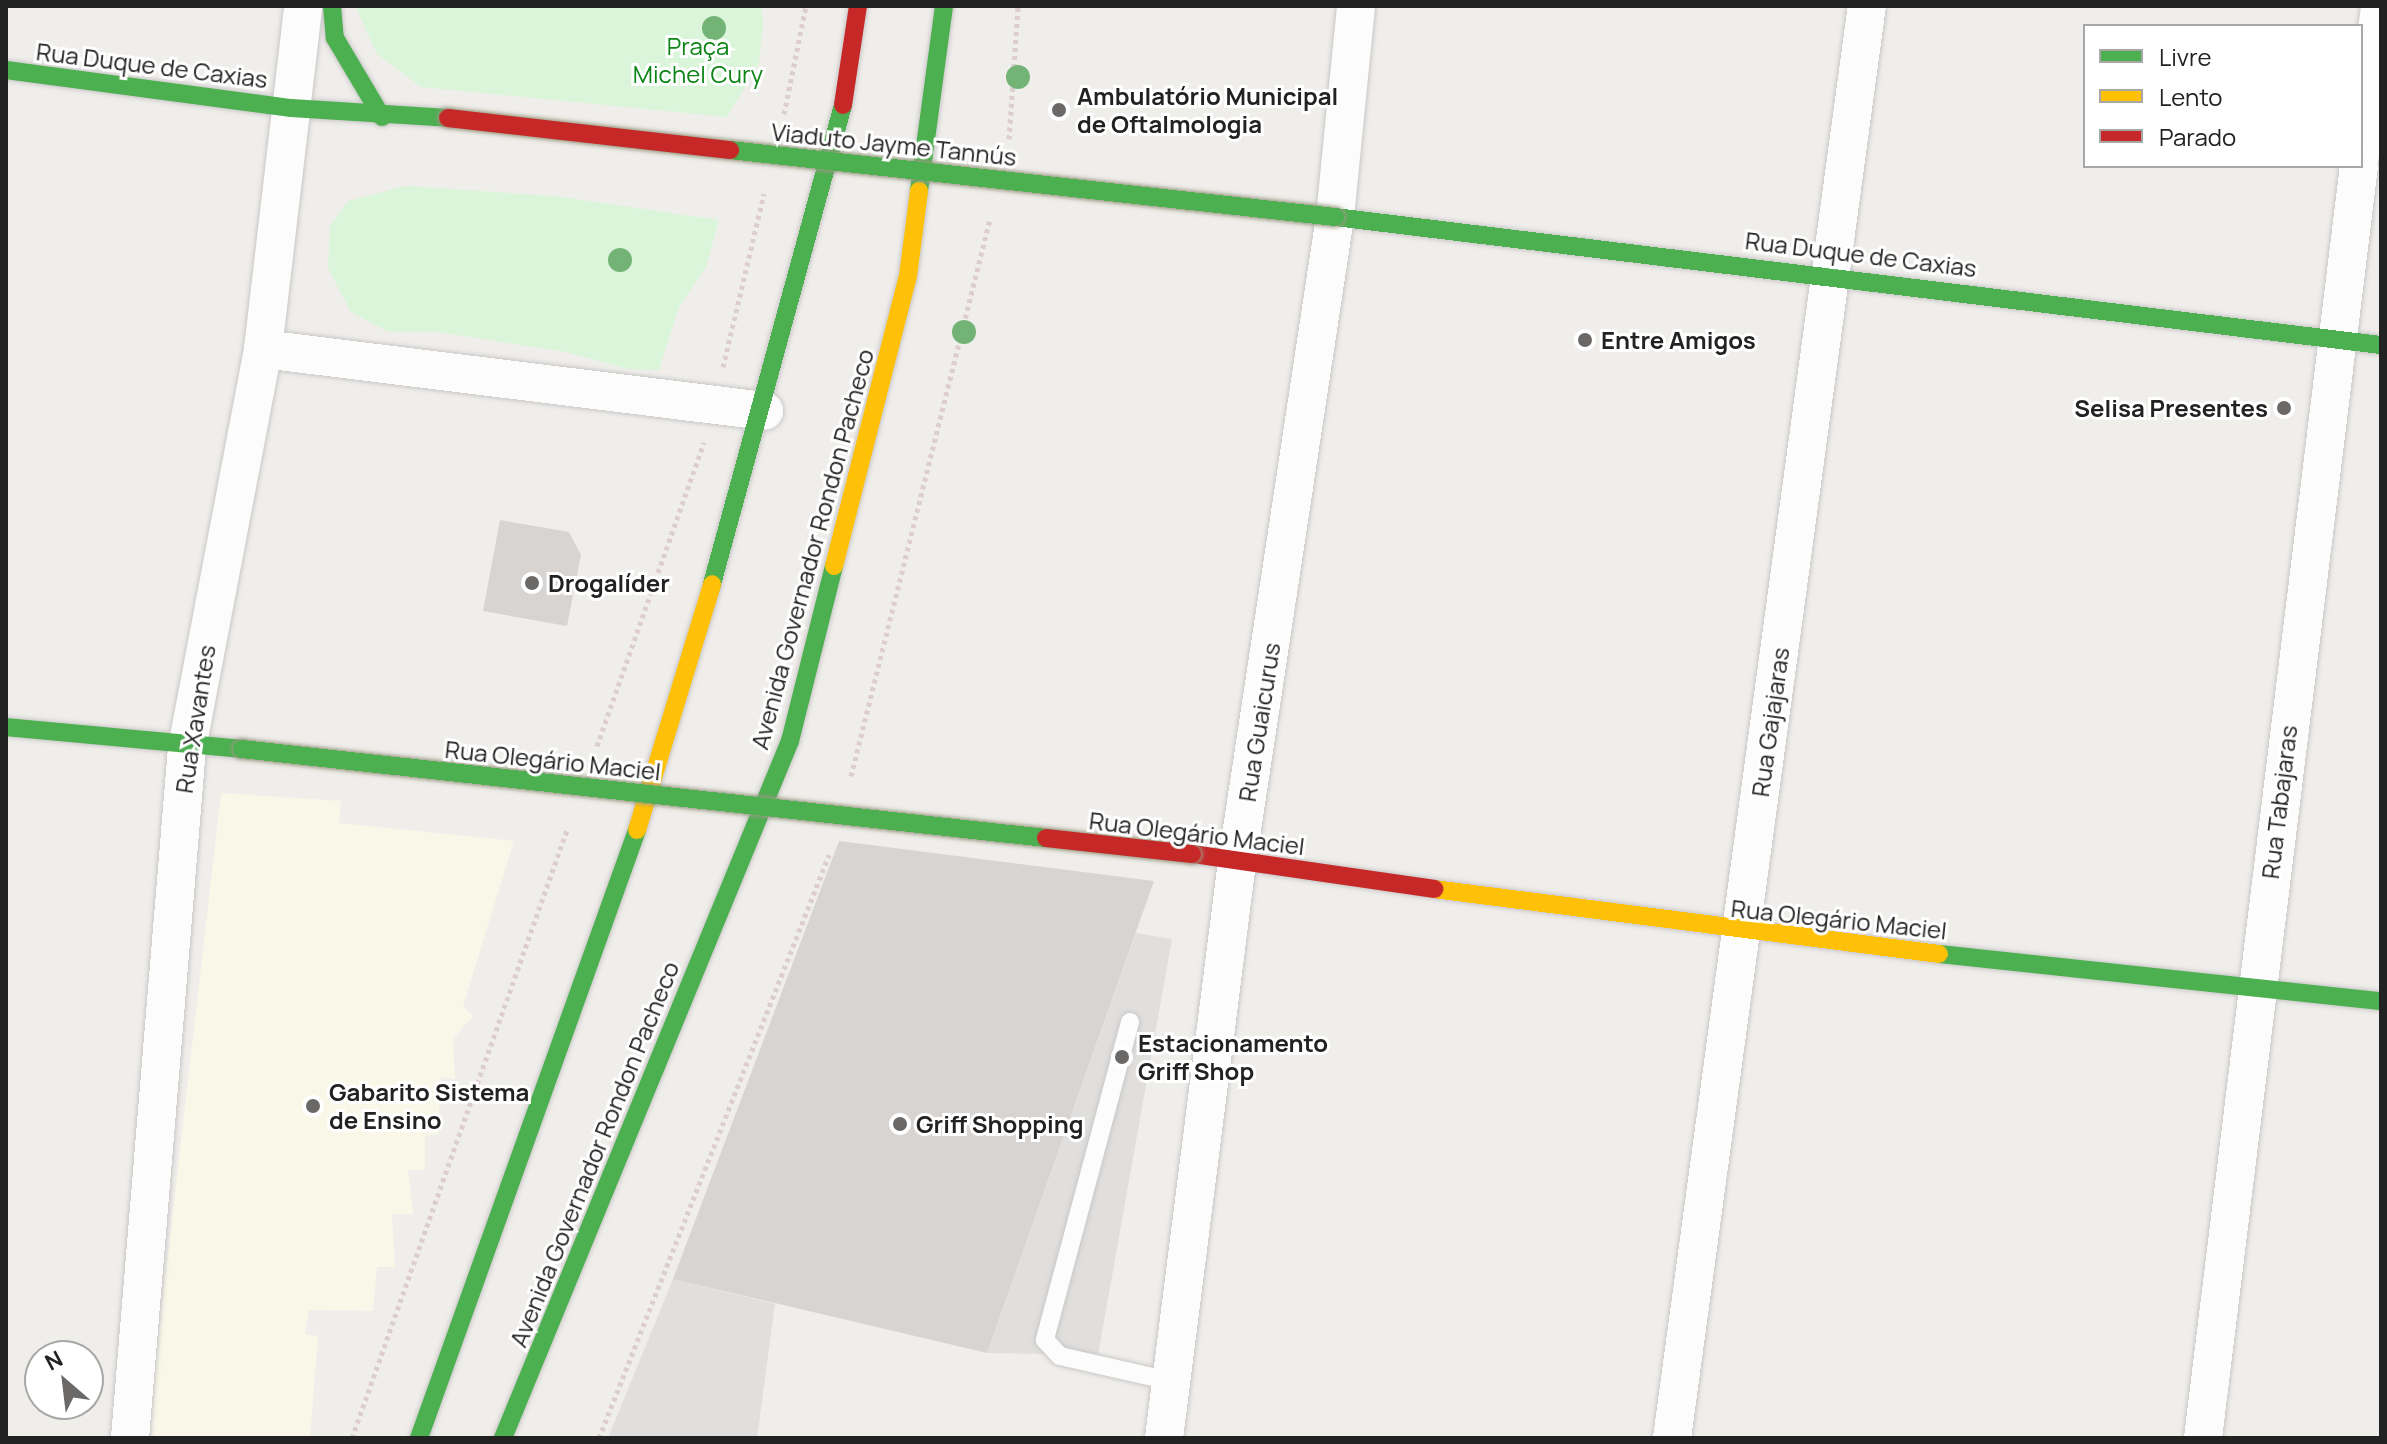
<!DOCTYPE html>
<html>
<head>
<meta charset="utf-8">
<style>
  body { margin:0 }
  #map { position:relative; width:2387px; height:1444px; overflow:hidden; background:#f0eeeb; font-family:Manrope,sans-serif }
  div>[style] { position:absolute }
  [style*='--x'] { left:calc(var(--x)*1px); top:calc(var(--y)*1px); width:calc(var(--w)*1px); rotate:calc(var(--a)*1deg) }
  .education>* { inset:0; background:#f8f7e8 }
  .park>* { inset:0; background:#daf5da }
  .parking>* { inset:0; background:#e0dfde }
  .building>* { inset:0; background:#d7d4d2 }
  .path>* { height:5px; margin-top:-2.5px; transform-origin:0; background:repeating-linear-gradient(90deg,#dccecd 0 4px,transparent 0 8px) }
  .roads { filter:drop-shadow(0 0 2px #c9c8c7) drop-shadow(0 0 2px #c9c8c7) }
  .lane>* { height:18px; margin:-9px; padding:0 9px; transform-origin:9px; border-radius:9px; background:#fdfcfc }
  .street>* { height:38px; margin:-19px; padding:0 19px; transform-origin:19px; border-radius:19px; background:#fdfcfc }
  .fast>* { height:18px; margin:-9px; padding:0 9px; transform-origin:9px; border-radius:9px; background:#4caf50 }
  .slow>* { height:18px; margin:-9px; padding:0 9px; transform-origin:9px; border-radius:9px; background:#ffc107 }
  .jam>* { height:18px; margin:-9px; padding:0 9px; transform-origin:9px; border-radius:9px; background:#c62828 }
  .bridges { filter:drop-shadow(0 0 2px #999a82) drop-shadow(0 0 2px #999a82) }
  .fast-bridge>* { height:18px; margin:-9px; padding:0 9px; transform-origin:9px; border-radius:9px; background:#4caf50 }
  .jam-bridge>* { height:18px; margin:-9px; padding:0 9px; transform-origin:9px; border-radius:9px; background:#c62828 }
  .trees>* { width:24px; height:24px; margin:-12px; border-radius:50%; background:#73b476 }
  .dots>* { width:22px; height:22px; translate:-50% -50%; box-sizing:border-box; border:4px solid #fff; border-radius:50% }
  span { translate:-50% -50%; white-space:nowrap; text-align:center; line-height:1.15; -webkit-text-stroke:6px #fff; paint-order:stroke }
  .park-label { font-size:24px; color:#0c8416 }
  .street-label { font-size:24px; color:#222 }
  .poi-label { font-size:24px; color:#222; font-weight:700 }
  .left { translate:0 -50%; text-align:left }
  .right { translate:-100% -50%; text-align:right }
  .frame { position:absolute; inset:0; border:8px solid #222; pointer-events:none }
  .legend { position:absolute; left:2083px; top:24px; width:280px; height:144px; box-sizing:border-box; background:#fff; border:2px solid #a7a7a7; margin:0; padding:10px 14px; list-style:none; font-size:24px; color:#222 }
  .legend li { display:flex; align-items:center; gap:16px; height:40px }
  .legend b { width:40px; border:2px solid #a7a7a7 }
  .north { position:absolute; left:24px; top:1340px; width:80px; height:80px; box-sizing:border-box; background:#fff; border:2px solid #a7a7a7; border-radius:50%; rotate:332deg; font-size:22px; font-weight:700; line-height:32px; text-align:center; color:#222 }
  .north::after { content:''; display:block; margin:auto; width:28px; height:36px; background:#6a6968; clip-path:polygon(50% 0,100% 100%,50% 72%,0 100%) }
</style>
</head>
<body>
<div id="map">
  <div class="education">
    <div style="clip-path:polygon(221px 793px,341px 801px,339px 823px,514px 841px,463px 1006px,473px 1016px,453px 1039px,455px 1079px,441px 1077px,438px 1134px,425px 1136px,425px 1170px,408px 1170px,413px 1214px,392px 1214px,395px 1267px,377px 1267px,373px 1311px,309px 1310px,305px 1334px,318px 1336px,310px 1438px,147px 1438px)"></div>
  </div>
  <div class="park">
    <div style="clip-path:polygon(355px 6px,762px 6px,763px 26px,759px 63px,727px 117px,421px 87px,377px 54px)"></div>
    <div style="clip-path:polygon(406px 186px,554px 196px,719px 220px,706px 267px,679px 307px,659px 370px,628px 369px,566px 352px,438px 332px,389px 332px,351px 312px,328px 268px,330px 226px,348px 201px)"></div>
  </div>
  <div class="parking">
    <div style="clip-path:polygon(1136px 933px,1172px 939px,1098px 1355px,987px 1353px)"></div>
    <div style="clip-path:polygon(673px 1279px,775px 1304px,757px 1438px,608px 1438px)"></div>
  </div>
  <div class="building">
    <div style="clip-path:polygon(500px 520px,569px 532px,581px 555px,567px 626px,483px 611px)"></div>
    <div style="clip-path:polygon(839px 841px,1154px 881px,987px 1353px,673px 1279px)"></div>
  </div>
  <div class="path">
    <div style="--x:784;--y:114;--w:110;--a:-78.5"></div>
    <div style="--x:1009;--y:139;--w:133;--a:-86.1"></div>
    <div style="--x:723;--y:367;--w:178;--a:-76.7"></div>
    <div style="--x:597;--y:746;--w:322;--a:-70.6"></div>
    <div style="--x:851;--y:776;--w:574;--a:-75.99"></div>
    <div style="--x:352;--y:1438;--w:648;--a:-70.53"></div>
    <div style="--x:599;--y:1438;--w:627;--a:-68.47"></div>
  </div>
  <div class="roads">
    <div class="lane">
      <div style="--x:1130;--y:1022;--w:329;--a:105"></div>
      <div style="--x:1045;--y:1340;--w:22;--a:47"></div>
      <div style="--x:1060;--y:1356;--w:113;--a:12.8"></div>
    </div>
    <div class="street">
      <div style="--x:2361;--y:153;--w:148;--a:-82.6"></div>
      <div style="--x:263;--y:349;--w:505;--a:7.05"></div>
      <div style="--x:130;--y:1438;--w:692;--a:-85.28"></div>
      <div style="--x:187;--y:748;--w:406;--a:-79.2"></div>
      <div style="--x:263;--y:349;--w:345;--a:-83.3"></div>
      <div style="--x:1164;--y:1438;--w:581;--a:-82.78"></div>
      <div style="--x:1237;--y:862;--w:652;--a:-81.36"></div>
      <div style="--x:1335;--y:217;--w:212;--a:-84.3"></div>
      <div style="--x:1672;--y:1438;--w:1445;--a:-82.25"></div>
      <div style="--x:2203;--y:1438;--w:1282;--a:-83.01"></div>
    </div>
    <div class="fast">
      <div style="--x:332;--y:6;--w:32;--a:85"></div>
      <div style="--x:335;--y:38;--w:92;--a:59.3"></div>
      <div style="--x:6;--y:70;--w:288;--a:7.6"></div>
      <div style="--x:291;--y:108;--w:157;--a:3.6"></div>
      <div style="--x:919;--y:191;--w:187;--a:-82.3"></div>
      <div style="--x:1335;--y:217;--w:1054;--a:6.98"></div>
      <div style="--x:712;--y:584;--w:497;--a:-74.7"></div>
      <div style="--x:6;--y:727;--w:237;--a:5.3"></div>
      <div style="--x:1939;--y:954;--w:444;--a:6.1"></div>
      <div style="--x:419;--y:1438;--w:646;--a:-70.27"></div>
      <div style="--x:503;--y:1438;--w:754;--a:-67.62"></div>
      <div style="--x:790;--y:741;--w:180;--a:-75.9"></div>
    </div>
    <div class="slow">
      <div style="--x:834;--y:566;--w:299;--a:-75.7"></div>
      <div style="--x:908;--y:276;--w:86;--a:-82.6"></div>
      <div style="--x:637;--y:830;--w:257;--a:-73"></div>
      <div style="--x:1434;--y:889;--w:509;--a:7.33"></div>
    </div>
    <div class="jam">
      <div style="--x:843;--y:105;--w:100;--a:-81.4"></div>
      <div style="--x:1192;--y:854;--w:245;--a:8.2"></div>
    </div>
  </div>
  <div class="bridges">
    <div class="fast-bridge">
      <div style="--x:730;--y:150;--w:609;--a:6.32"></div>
      <div style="--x:242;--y:749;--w:809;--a:6.32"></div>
    </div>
    <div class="jam-bridge">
      <div style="--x:448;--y:118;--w:284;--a:6.5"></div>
      <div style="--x:1046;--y:838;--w:147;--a:6.3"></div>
    </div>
  </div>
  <div class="trees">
    <div style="left:714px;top:28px"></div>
    <div style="left:1018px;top:77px"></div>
    <div style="left:620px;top:260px"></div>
    <div style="left:964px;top:332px"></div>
  </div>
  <div class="dots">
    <div style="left:1059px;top:110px;background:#6a6968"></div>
    <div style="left:1585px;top:340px;background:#6a6968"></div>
    <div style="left:2284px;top:408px;background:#6a6968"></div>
    <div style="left:532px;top:583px;background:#6a6968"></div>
    <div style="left:1122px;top:1057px;background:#6a6968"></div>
    <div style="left:313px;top:1106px;background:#6a6968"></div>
    <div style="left:900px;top:1124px;background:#6a6968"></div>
  </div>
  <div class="park-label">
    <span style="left:698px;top:60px">Praça<br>Michel Cury</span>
  </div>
  <div class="street-label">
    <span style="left:152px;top:65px;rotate:7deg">Rua Duque de Caxias</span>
    <span style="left:894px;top:144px;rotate:6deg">Viaduto Jayme Tannús</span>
    <span style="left:1861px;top:254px;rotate:7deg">Rua Duque de Caxias</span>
    <span style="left:812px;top:549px;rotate:-75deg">Avenida Governador Rondon Pacheco</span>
    <span style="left:195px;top:719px;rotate:-81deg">Rua Xavantes</span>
    <span style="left:1259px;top:722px;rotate:-81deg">Rua Guaicurus</span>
    <span style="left:1770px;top:722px;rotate:-82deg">Rua Gajajaras</span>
    <span style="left:553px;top:760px;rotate:6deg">Rua Olegário Maciel</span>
    <span style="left:2279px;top:802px;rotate:-83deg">Rua Tabajaras</span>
    <span style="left:1197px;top:833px;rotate:7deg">Rua Olegário Maciel</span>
    <span style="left:1839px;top:919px;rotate:6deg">Rua Olegário Maciel</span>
    <span style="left:594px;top:1154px;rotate:-68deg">Avenida Governador Rondon Pacheco</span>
  </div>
  <div class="poi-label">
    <span class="left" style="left:1077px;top:110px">Ambulatório Municipal<br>de Oftalmologia</span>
    <span class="left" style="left:1601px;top:340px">Entre Amigos</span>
    <span class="right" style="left:2268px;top:408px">Selisa Presentes</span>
    <span class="left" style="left:548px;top:583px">Drogalíder</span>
    <span class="left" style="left:1138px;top:1057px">Estacionamento<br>Griff Shop</span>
    <span class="left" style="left:329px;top:1106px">Gabarito Sistema<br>de Ensino</span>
    <span class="left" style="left:916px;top:1124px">Griff Shopping</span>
  </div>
  <div class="frame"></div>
  <ul class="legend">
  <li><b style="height:10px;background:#4caf50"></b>Livre</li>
  <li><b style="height:10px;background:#ffc107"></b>Lento</li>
  <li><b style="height:10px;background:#c62828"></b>Parado</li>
  </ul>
  <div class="north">N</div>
</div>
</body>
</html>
